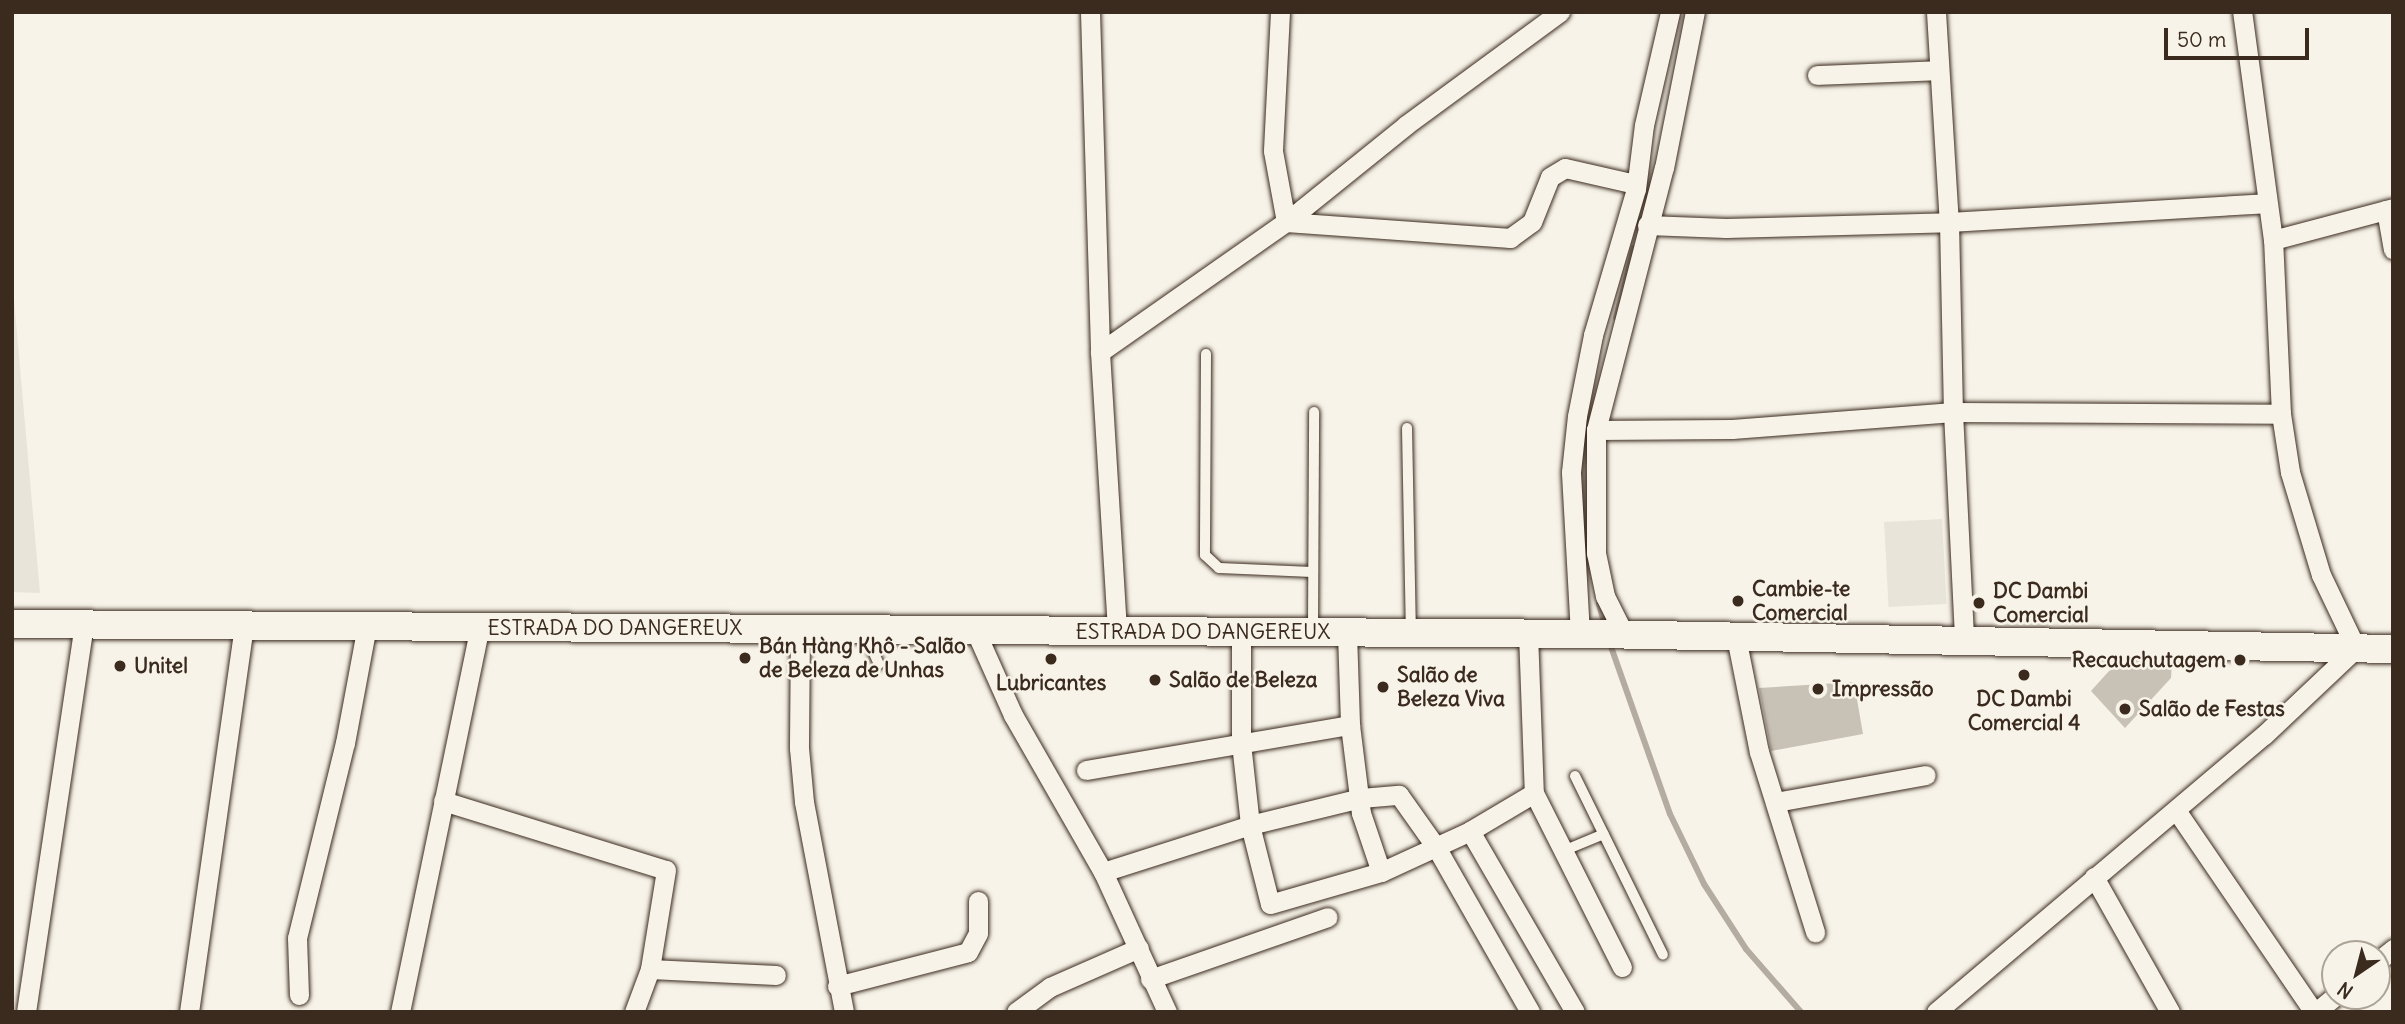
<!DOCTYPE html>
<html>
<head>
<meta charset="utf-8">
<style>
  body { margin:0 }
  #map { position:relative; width:2405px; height:1024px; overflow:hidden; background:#f7f3e8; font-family:Delius,sans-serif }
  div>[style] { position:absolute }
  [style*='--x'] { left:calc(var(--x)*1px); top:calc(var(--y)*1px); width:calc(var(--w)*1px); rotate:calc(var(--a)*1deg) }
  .built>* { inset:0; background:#e9e4d9; transform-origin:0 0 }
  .stream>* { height:6px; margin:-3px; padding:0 3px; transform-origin:3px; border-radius:3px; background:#b4aca0 }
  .building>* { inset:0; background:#c8c1b6 }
  .roads { filter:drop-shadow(0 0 2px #3b2a1e) drop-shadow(0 0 2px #3b2a1e) }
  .lane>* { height:10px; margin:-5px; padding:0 5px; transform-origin:5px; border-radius:5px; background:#f7f3e8 }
  .street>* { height:19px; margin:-9.5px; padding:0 9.5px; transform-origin:9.5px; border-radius:9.5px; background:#f7f3e8 }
  .secondary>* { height:28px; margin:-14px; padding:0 14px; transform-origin:14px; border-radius:14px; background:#f7f3e8 }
  .dots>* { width:19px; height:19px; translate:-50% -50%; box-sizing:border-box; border:4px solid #f7f3e8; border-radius:50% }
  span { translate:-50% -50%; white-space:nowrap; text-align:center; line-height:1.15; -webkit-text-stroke:5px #f7f3e8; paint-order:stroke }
  .poi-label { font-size:21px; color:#3b2a1e; font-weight:700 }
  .left { translate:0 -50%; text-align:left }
  .right { translate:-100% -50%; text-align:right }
  .street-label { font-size:21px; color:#3b2a1e }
  .frame { position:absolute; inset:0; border:14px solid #3b2a1e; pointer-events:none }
  .north { position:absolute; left:2321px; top:940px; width:70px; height:70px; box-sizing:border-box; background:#f7f3e8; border:2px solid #aca397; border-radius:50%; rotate:215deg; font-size:19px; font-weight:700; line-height:28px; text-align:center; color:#3b2a1e }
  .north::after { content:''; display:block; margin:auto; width:24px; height:32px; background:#3b2a1e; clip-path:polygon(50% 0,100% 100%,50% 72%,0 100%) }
  .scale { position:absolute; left:2164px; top:28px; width:145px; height:32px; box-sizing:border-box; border:4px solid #3b2a1e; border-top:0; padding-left:9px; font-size:21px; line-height:24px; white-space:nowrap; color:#3b2a1e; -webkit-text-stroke:5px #f7f3e8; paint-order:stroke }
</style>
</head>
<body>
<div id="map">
  <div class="built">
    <div style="clip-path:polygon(12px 288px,13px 288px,40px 593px,12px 592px)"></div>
    <div style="left:1942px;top:519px;width:85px;height:58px;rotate:87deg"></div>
  </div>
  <div class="stream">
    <div style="--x:1616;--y:318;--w:72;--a:-75.6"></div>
    <div style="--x:1587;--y:434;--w:32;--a:97"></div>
    <div style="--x:1583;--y:466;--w:86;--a:86.7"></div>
    <div style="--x:1599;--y:604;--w:24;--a:75"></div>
    <div style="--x:1609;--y:641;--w:183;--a:70.6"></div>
    <div style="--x:1670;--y:814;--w:78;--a:64.1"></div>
    <div style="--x:1704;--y:884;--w:77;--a:57.1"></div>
    <div style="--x:1746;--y:949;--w:84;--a:48.9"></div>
  </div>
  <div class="building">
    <div style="clip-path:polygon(2172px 661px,2171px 678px,2125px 728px,2091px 691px,2109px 671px,2129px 663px)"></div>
    <div style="clip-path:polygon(1854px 682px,1863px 734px,1771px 751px,1759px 688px)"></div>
  </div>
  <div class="roads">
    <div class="lane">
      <div style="--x:1206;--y:354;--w:201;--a:90.3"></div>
      <div style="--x:1205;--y:555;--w:19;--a:43"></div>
      <div style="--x:1219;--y:568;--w:94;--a:2.4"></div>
      <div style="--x:1407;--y:428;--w:204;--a:88.9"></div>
      <div style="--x:1313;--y:628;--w:216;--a:-89.7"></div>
      <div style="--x:865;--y:633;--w:34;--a:66"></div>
      <div style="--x:1575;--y:776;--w:199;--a:63.8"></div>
      <div style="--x:1563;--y:851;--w:44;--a:-22.5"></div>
    </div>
    <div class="street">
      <div style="--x:1090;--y:12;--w:340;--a:88.3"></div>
      <div style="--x:1100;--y:352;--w:280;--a:86.5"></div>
      <div style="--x:1280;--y:12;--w:139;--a:92.9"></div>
      <div style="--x:1273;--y:151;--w:72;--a:79.6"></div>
      <div style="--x:1286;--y:222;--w:225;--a:4.1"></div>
      <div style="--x:1510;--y:238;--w:27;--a:-36"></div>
      <div style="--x:1532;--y:222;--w:48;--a:-68.2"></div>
      <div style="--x:1550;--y:177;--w:17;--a:-31"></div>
      <div style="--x:1565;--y:168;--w:72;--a:12.9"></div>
      <div style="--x:1936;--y:12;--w:210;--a:86.5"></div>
      <div style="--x:1949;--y:222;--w:190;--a:88.8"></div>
      <div style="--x:1953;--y:412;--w:229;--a:87.2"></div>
      <div style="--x:1817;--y:75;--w:122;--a:-2.3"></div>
      <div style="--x:2386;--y:210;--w:40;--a:80"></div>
      <div style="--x:1647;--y:225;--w:79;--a:2.2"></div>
      <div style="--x:1726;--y:228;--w:223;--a:-1.5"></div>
      <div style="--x:1949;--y:222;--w:317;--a:-3.4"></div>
      <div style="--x:2273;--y:240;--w:124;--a:-14.9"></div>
      <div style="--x:1100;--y:352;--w:227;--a:-35"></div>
      <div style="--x:1286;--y:222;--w:154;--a:-38.9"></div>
      <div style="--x:1406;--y:125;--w:191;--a:-36.3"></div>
      <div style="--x:1596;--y:430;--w:136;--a:-0.4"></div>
      <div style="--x:1732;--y:429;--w:222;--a:-4.4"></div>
      <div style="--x:1953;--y:412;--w:328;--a:0.3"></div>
      <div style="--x:800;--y:629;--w:119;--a:90.5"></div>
      <div style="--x:799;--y:748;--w:54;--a:84.7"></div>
      <div style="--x:804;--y:802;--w:214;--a:79.2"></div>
      <div style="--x:975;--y:630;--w:93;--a:65.9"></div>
      <div style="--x:1013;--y:715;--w:181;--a:60.2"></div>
      <div style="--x:1103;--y:872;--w:154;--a:65.4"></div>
      <div style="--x:1241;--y:632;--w:111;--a:90"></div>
      <div style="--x:1241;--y:743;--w:82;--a:83.7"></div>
      <div style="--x:1250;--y:825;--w:81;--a:75.8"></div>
      <div style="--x:1270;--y:904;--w:116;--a:-16.1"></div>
      <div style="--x:1381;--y:872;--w:98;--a:-24.7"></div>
      <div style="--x:1470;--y:831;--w:74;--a:-30.7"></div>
      <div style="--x:1347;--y:633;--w:92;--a:88.1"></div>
      <div style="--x:1350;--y:725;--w:89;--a:82.9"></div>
      <div style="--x:1361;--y:813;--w:62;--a:71.3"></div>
      <div style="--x:1528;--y:633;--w:160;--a:87.9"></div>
      <div style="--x:1534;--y:793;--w:195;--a:63.2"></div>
      <div style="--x:1580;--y:634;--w:162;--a:-93.2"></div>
      <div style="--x:1571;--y:472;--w:56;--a:-83.9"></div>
      <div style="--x:1577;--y:416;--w:83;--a:-78.8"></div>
      <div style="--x:1593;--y:335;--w:152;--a:-73.6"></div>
      <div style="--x:1636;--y:189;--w:64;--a:-82.9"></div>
      <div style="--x:1644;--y:125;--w:116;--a:-77"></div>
      <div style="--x:1624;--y:634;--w:42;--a:-116.6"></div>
      <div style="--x:1605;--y:596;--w:44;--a:-101.8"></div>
      <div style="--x:1596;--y:553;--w:123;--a:-90"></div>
      <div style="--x:1596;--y:430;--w:271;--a:-75.5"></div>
      <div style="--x:1664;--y:168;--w:159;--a:-78.8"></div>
      <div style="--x:1736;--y:637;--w:117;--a:78.7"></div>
      <div style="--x:1759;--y:752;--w:189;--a:72.7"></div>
      <div style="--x:1086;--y:770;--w:268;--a:-9.7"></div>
      <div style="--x:443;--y:801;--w:233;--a:17.2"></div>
      <div style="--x:666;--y:870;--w:100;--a:99.2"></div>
      <div style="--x:650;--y:969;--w:46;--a:110.4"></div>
      <div style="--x:1776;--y:802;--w:152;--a:-10.2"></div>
      <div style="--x:2176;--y:810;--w:245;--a:55.7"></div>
      <div style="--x:1470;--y:831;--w:209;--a:59.9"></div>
      <div style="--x:1103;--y:872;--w:154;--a:-17.7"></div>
      <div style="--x:1250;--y:825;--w:114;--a:-13.7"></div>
      <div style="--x:1361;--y:798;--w:38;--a:-5"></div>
      <div style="--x:1399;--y:795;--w:64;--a:54.6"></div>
      <div style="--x:1436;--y:847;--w:190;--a:60.3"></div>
      <div style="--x:2094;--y:877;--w:155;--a:60.6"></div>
      <div style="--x:2377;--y:962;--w:21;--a:-39"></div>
      <div style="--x:650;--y:969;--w:126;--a:2.7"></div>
      <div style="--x:1150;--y:979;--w:188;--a:-19.2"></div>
      <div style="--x:837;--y:986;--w:135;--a:-14.5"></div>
      <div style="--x:968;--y:952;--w:21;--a:-62"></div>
      <div style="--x:978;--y:933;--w:32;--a:-90"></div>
      <div style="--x:299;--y:995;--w:57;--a:-92"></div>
      <div style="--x:297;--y:938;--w:201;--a:-76.2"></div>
      <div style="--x:345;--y:743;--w:119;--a:-79.4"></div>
      <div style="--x:26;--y:1012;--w:391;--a:-81.5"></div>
      <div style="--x:189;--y:1012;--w:390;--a:-81.9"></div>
      <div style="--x:400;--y:1012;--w:393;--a:-78.3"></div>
      <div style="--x:1016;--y:1012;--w:42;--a:-36.3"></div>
      <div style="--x:1050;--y:987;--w:97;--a:-23.7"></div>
      <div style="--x:1936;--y:1012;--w:429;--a:-40.2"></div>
      <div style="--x:2264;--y:735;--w:127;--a:-43.4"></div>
      <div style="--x:2356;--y:648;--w:81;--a:-115.6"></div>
      <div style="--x:2321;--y:575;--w:108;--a:-106.8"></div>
      <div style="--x:2290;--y:472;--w:59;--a:-98.8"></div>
      <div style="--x:2281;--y:414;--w:174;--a:-92.6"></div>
      <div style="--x:2273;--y:240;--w:230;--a:-97.7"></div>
      <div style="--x:2316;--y:1012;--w:25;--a:-40"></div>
    </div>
    <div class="secondary">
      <div style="--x:12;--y:624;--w:1585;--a:0.36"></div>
      <div style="--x:1597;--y:634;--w:796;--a:1.08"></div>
    </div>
  </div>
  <div class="dots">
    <div style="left:1738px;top:601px;background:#3b2a1e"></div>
    <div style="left:1979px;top:603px;background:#3b2a1e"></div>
    <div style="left:745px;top:658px;background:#3b2a1e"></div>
    <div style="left:1051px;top:659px;background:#3b2a1e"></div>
    <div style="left:2240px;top:660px;background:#3b2a1e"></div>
    <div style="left:120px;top:666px;background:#3b2a1e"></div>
    <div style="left:2024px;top:675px;background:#3b2a1e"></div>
    <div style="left:1155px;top:680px;background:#3b2a1e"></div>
    <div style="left:1383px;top:687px;background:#3b2a1e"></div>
    <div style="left:1818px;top:689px;background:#3b2a1e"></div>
    <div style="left:2125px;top:709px;background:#3b2a1e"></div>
  </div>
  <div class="poi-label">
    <span class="left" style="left:1752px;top:601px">Cambie-te<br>Comercial</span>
    <span class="left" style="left:1993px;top:603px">DC Dambi<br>Comercial</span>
    <span class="left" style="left:759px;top:658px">Bán Hàng Khô - Salão<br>de Beleza de Unhas</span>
    <span class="right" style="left:2226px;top:660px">Recauchutagem</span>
    <span class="left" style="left:134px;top:666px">Unitel</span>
    <span class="left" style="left:1397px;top:687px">Salão de<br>Beleza Viva</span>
    <span class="left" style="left:1169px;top:680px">Salão de Beleza</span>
    <span style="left:1051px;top:683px">Lubricantes</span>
    <span class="left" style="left:1832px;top:689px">Impressão</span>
    <span style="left:2024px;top:711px">DC Dambi<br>Comercial 4</span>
    <span class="left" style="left:2139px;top:709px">Salão de Festas</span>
  </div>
  <div class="street-label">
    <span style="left:615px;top:628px">ESTRADA DO DANGEREUX</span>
    <span style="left:1203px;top:632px">ESTRADA DO DANGEREUX</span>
  </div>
  <div class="frame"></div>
  <div class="north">N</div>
  <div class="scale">50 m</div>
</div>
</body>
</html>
